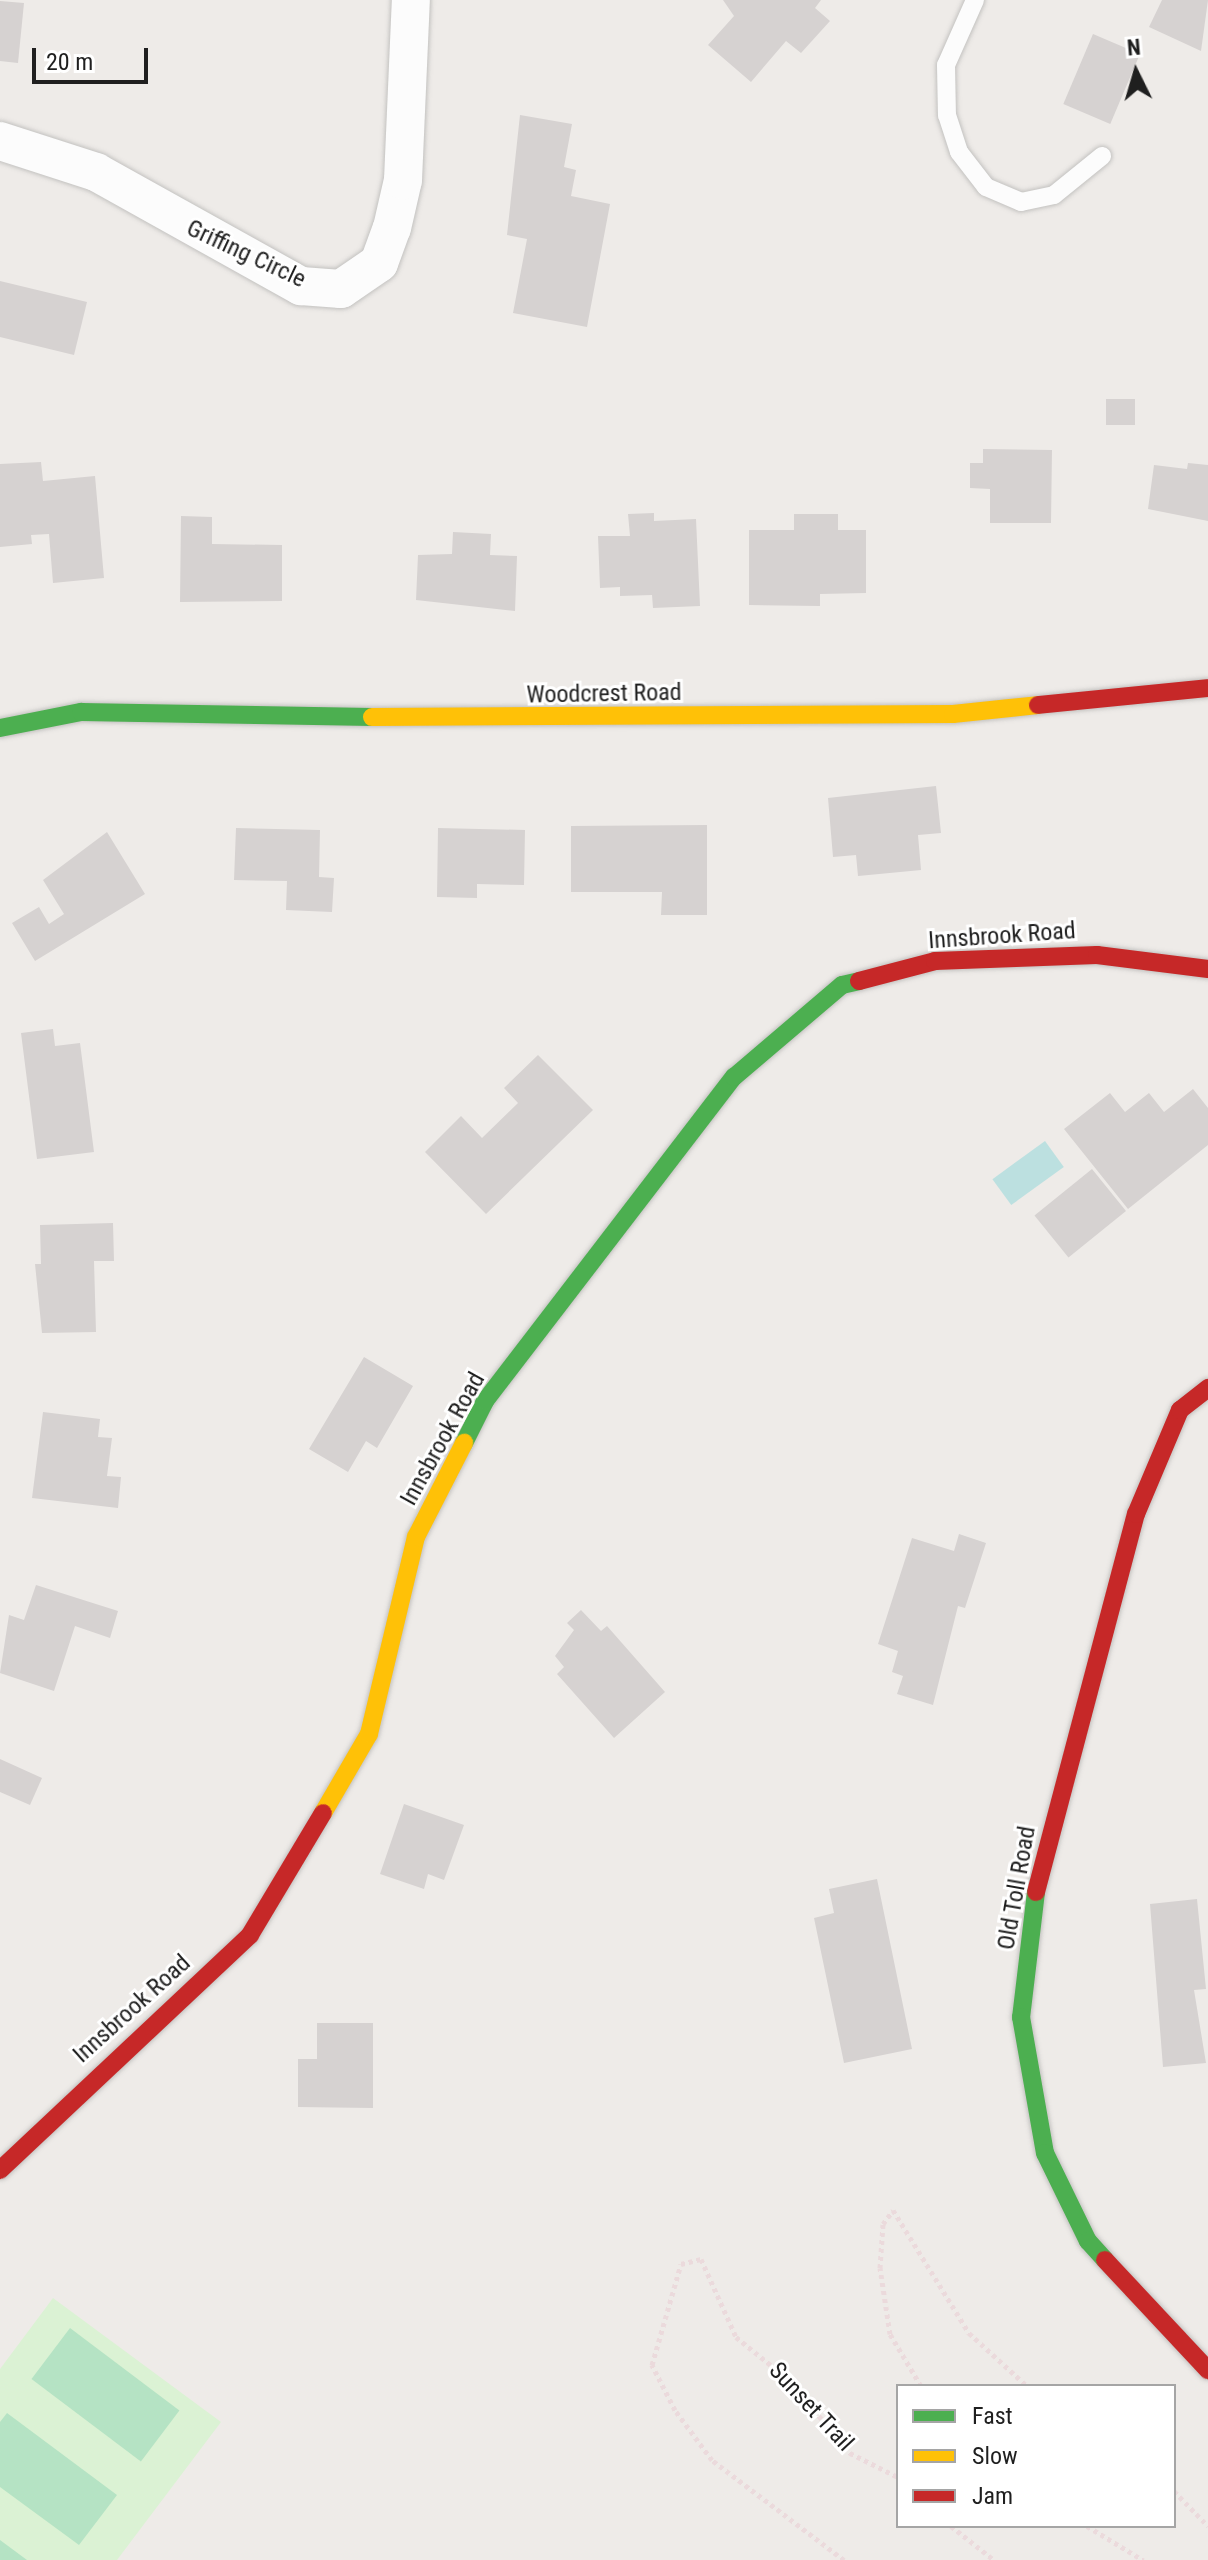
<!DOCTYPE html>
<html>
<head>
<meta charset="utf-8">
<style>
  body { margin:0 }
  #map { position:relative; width:1208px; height:2560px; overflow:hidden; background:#eeebe8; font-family:"Roboto Condensed",sans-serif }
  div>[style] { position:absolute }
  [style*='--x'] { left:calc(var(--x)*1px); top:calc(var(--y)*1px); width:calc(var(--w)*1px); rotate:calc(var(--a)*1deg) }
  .park>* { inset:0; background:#dbf2d4 }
  .pitch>* { inset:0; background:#b5e3c4; transform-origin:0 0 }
  .water>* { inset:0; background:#bce0e0; transform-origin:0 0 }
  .building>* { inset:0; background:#d6d2d1; transform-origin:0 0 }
  .path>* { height:5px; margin-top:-2.5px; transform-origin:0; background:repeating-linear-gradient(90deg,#ebdadc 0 4px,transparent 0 8px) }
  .roads { filter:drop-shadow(0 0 2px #c3c2c0) drop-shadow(0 0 2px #c3c2c0) }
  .lane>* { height:18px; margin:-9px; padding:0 9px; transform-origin:9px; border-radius:9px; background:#fcfcfc }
  .street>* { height:38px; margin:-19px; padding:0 19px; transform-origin:19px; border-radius:19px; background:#fcfcfc }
  .fast>* { height:18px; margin:-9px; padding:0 9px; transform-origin:9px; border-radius:9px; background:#4caf50 }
  .slow>* { height:18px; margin:-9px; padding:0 9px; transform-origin:9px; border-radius:9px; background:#ffc107 }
  .jam>* { height:18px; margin:-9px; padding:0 9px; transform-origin:9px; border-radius:9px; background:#c62828 }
  span { translate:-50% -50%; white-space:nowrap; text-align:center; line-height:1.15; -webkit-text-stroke:6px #fff; paint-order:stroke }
  .street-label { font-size:24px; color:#1f1f1f }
  .legend { position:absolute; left:896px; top:2384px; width:280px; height:144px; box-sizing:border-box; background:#fff; border:2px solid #a5a5a5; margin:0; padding:10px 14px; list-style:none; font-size:24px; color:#1f1f1f }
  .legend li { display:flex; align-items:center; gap:16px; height:40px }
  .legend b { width:40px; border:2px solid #a5a5a5 }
  .north { position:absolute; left:1096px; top:32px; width:80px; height:80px; -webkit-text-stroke:6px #fff; paint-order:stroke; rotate:355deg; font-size:22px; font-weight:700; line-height:32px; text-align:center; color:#1f1f1f }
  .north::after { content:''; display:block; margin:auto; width:28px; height:36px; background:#1f1f1f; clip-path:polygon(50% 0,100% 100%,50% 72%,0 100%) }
  .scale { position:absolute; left:32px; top:48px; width:116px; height:36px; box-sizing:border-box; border:4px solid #1f1f1f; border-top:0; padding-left:10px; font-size:24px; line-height:28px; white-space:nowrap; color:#1f1f1f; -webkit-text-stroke:6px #fff; paint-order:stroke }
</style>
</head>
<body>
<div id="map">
  <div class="park">
    <div style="clip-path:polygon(53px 2298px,221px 2422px,117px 2560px,0 2560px,0 2369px)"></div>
  </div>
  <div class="pitch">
    <div style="left:70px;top:2328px;width:137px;height:64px;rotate:37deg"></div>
    <div style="clip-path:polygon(7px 2413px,117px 2495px,79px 2545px,0 2487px,0 2422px)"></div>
    <div style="clip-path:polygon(0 2540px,27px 2560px,0 2560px)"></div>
  </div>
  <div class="water">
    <div style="left:1045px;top:1141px;width:32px;height:65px;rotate:54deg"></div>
  </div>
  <div class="building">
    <div style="clip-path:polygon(723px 0,821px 0,815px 8px,830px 21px,801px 53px,786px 41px,751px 82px,708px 45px,734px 16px)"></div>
    <div style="clip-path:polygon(1162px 0,1208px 0,1201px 51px,1149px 27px)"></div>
    <div style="clip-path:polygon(0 1px,24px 3px,18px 63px,0 61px)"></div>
    <div style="left:1093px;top:34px;width:51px;height:76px;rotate:23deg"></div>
    <div style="clip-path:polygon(520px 115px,572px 124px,564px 167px,576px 170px,571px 196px,610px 204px,587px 327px,513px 313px,527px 239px,507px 235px)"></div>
    <div style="clip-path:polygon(0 281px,87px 302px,74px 355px,0 337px)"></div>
    <div style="left:1106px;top:399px;width:29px;height:26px"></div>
    <div style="clip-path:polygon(983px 449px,1052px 450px,1051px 523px,990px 523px,990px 489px,970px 488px,970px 463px,983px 463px)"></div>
    <div style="clip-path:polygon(41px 462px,43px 481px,95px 476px,104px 578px,53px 583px,49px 534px,31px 535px,32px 544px,0 547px,0 464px)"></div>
    <div style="clip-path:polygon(1188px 463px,1208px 465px,1208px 521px,1148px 509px,1154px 465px,1187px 469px)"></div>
    <div style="clip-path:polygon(654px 513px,654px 521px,696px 519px,700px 606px,653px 608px,652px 595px,620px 596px,620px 587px,600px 588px,598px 536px,630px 536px,628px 514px)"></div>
    <div style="clip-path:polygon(794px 514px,838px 514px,838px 530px,866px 530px,866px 593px,820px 594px,820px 606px,749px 605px,749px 530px,794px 530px)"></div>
    <div style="clip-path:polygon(181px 516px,212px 517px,212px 544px,282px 545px,282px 601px,180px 602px)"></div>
    <div style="clip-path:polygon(453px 532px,491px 534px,490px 555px,517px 556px,515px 611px,416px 600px,418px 555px,452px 554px)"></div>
    <div style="clip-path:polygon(936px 786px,941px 833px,918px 835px,921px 870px,858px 876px,856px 855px,833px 857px,828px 798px)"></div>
    <div style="clip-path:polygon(707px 825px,707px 915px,661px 915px,662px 892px,571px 892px,571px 826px)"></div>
    <div style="clip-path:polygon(236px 828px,320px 830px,319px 877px,334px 878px,332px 912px,286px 910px,287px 881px,234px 880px)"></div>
    <div style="clip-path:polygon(438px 828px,525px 830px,524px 885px,477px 884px,477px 898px,437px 897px)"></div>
    <div style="clip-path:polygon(107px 832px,145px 894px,35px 961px,12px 923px,39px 907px,49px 924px,64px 914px,43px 880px)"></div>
    <div style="clip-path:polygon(53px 1029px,55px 1046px,80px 1043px,94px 1152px,37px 1159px,21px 1033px)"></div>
    <div style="clip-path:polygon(538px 1055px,593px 1110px,486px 1214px,425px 1152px,461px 1116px,482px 1138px,518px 1103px,504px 1088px)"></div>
    <div style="clip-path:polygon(1193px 1089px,1208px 1108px,1208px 1145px,1128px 1209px,1064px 1129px,1110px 1093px,1125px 1112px,1149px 1093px,1164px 1112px)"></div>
    <div style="left:1092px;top:1169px;width:54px;height:74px;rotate:51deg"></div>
    <div style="clip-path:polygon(113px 1223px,114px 1261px,94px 1261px,96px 1332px,42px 1333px,35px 1264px,41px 1264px,40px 1225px)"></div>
    <div style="clip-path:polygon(364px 1357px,413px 1386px,377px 1448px,366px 1441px,348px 1472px,309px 1449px)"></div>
    <div style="clip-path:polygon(43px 1412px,100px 1419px,98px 1437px,112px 1438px,107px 1476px,121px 1477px,118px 1508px,32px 1498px)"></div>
    <div style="clip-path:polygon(959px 1534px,986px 1543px,965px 1608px,958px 1606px,933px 1705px,897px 1694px,903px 1676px,892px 1672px,898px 1651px,878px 1644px,912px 1538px,954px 1551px)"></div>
    <div style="clip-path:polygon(36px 1585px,118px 1611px,110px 1638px,75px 1626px,54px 1691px,0 1673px,9px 1615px,24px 1620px)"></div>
    <div style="clip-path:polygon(581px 1610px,601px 1631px,607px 1626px,665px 1692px,614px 1738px,557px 1674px,564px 1667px,555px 1656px,574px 1630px,567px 1623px)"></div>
    <div style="clip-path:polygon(0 1759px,42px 1778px,30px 1805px,0 1792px)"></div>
    <div style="clip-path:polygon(404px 1804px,464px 1825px,444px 1880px,428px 1874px,424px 1889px,380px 1874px)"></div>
    <div style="clip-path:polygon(877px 1879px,912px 2049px,844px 2063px,814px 1918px,834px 1913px,829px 1889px)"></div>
    <div style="clip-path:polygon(1197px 1899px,1206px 1989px,1194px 1990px,1206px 2063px,1163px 2067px,1150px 1904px)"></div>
    <div style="clip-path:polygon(317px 2023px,373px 2023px,373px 2108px,298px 2107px,298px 2059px,317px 2059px)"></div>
  </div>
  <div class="path">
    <div style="--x:921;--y:2386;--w:61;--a:-120.8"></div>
    <div style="--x:890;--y:2334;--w:67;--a:-98.6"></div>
    <div style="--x:880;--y:2268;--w:44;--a:-86.1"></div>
    <div style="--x:883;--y:2224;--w:17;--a:-54"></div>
    <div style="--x:893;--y:2210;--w:145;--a:58.3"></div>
    <div style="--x:969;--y:2333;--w:79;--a:42.4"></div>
    <div style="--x:1174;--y:2491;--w:49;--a:45.8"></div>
    <div style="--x:951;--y:2526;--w:55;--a:38.3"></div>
    <div style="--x:1087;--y:2526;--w:66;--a:31.3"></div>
    <div style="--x:844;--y:2560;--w:166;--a:-142.9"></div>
    <div style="--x:712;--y:2460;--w:62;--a:-126.5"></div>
    <div style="--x:675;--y:2410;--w:51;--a:-117.1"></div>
    <div style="--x:652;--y:2365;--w:105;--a:-74"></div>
    <div style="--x:681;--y:2264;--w:21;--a:-14"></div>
    <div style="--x:701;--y:2259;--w:85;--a:65.8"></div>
    <div style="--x:736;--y:2337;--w:67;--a:38.9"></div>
    <div style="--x:788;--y:2379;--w:97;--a:50"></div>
    <div style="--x:850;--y:2453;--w:54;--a:26.6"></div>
  </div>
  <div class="roads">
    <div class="lane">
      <div style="--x:975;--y:0;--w:71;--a:114"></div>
      <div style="--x:946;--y:65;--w:50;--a:88.9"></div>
      <div style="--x:947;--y:115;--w:39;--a:72"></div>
      <div style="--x:959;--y:152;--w:44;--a:52.4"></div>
      <div style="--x:986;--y:187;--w:38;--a:23"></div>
      <div style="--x:1021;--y:202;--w:34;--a:-12"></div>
      <div style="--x:1054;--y:195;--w:62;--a:-39.1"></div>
    </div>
    <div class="street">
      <div style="--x:0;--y:141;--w:101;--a:17.9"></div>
      <div style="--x:96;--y:172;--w:235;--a:29.1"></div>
      <div style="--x:301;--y:286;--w:40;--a:4.3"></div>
      <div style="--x:341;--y:289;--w:46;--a:-34.4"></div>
      <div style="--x:379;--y:263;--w:37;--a:-70"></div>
      <div style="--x:392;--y:228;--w:49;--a:-77.1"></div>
      <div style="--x:403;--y:180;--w:180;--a:-87.5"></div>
    </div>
    <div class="fast">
      <div style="--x:0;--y:728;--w:83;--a:-11.2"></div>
      <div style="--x:81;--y:712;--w:291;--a:1"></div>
      <div style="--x:464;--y:1443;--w:47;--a:-63.4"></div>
      <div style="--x:485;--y:1401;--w:409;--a:-52.5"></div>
      <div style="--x:734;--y:1077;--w:142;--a:-40.4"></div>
      <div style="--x:842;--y:985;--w:17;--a:-13"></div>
      <div style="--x:1036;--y:1892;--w:126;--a:96.8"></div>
      <div style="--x:1021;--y:2017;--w:138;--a:80"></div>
      <div style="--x:1045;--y:2153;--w:98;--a:64"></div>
      <div style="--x:1088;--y:2241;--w:25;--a:48"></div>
    </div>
    <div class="slow">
      <div style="--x:372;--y:717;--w:581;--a:-0.3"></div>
      <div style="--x:953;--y:714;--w:85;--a:-6"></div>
      <div style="--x:323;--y:1813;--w:91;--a:-59.8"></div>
      <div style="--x:369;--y:1734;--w:203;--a:-76.6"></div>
      <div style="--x:416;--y:1537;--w:106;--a:-62.9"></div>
    </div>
    <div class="jam">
      <div style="--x:1038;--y:705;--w:171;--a:-5.7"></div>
      <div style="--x:859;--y:981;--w:79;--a:-14.7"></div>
      <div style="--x:935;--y:961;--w:162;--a:-2.1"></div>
      <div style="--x:1097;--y:955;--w:112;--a:7.2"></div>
      <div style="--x:1036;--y:1892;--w:391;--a:-75.2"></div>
      <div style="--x:1136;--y:1514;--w:113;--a:-67.1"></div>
      <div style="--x:1180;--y:1410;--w:36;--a:-38"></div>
      <div style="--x:0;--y:2170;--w:343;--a:-43.2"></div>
      <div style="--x:250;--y:1935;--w:142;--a:-59.1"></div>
      <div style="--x:1105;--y:2260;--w:151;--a:46.9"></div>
    </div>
  </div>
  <div class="street-label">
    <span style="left:246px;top:254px;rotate:25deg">Griffing Circle</span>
    <span style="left:604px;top:694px;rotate:-1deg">Woodcrest Road</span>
    <span style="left:1002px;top:936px;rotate:-4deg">Innsbrook Road</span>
    <span style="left:443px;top:1439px;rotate:-61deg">Innsbrook Road</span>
    <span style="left:1017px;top:1888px;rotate:-80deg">Old Toll Road</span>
    <span style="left:132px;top:2009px;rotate:-42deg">Innsbrook Road</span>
    <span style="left:811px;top:2407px;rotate:47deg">Sunset Trail</span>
  </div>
  <ul class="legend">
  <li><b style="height:10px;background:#4caf50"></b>Fast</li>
  <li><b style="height:10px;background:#ffc107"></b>Slow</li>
  <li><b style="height:10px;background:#c62828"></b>Jam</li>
  </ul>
  <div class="north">N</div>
  <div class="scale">20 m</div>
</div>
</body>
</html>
